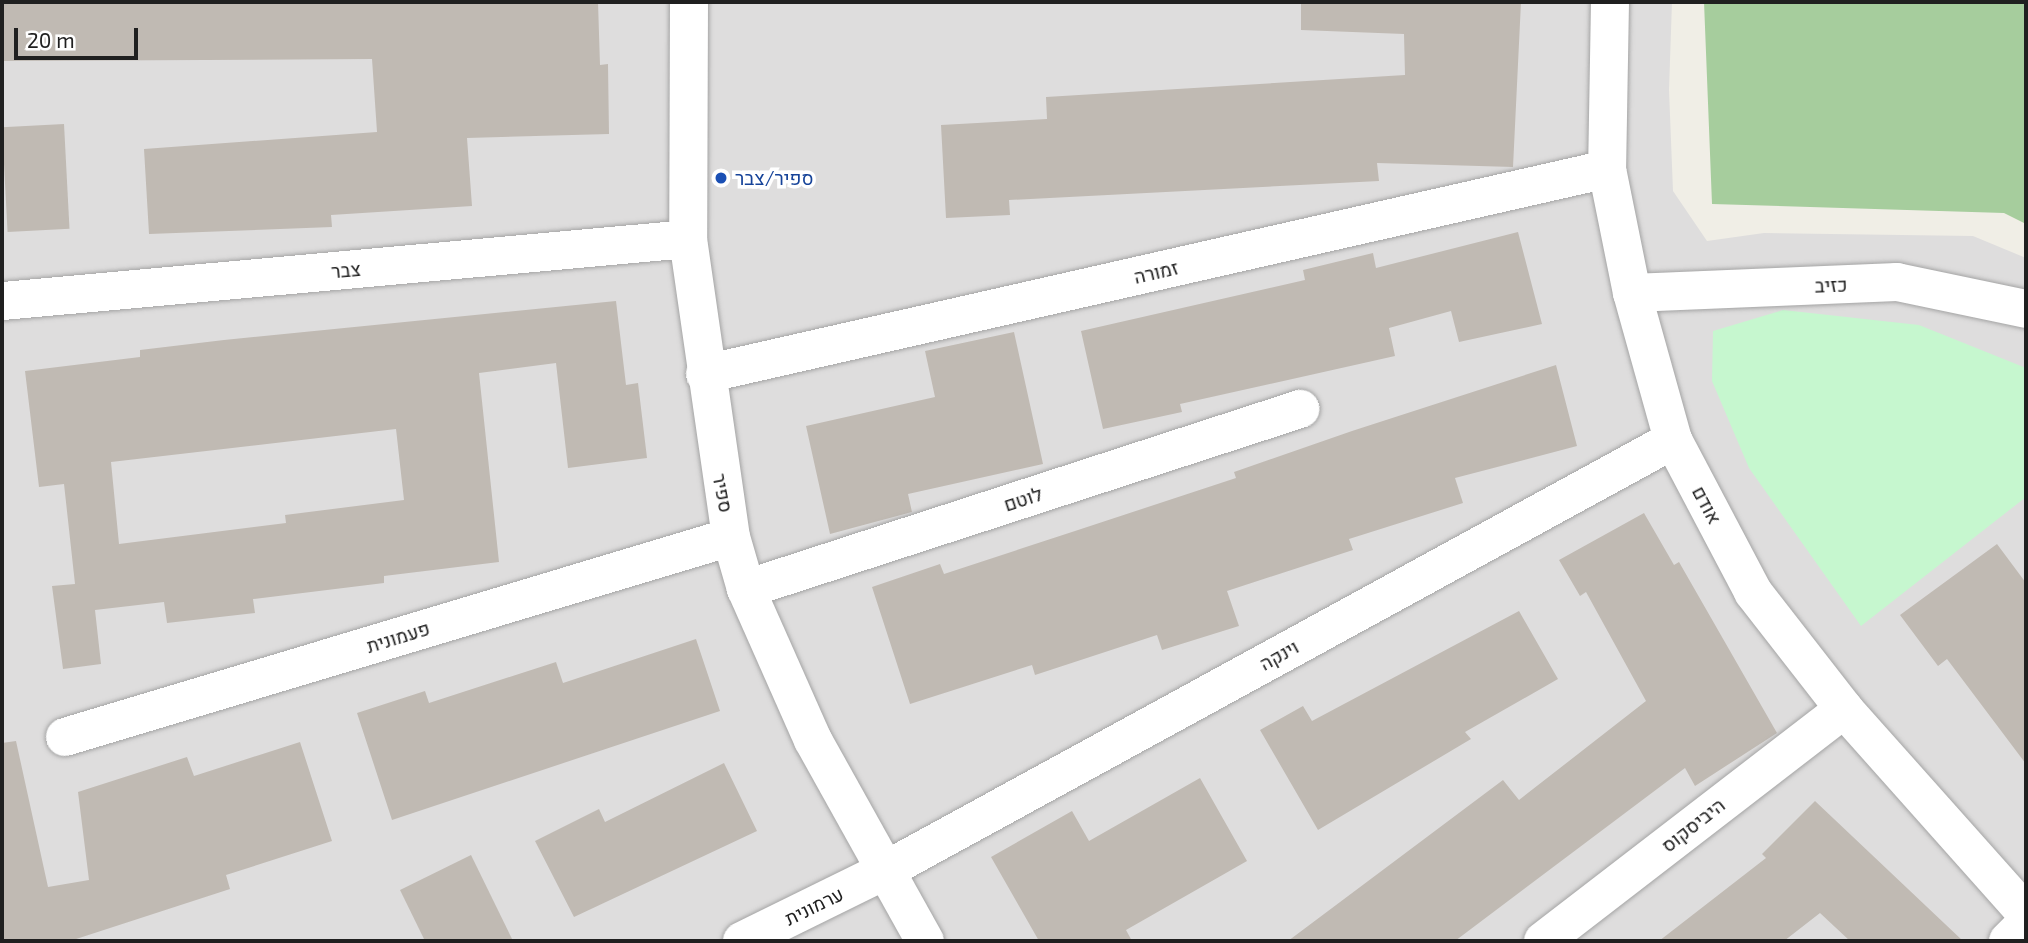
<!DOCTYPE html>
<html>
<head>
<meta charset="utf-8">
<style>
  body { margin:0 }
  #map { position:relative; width:2028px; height:943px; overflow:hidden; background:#f0eee6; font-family:"Exo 2",Heebo,sans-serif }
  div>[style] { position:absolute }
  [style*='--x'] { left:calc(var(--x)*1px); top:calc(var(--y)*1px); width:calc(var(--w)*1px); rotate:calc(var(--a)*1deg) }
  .residential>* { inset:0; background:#dedddd }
  .forest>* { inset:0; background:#a6cd9d }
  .park>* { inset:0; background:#c6f7cf }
  .building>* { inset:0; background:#c0bab3; transform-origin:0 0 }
  .roads { filter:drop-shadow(0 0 2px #a4a4a4) drop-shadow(0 0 2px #a4a4a4) }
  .minor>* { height:38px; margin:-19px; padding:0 19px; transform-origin:19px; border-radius:19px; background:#fff }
  .tertiary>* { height:38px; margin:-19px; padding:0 19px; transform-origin:19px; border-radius:19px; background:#fff }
  .dots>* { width:19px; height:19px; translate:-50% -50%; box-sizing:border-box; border:4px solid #fff; border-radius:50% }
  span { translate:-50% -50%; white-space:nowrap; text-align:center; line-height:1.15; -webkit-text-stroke:7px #fff; paint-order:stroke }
  .transit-label { font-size:19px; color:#164399 }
  .left { translate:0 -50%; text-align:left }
  .street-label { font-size:19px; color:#202020 }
  .frame { position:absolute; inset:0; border:4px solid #202020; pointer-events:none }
  .scale { position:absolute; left:14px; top:28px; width:124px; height:32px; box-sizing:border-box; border:4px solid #202020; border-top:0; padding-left:9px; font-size:21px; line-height:24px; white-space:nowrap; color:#202020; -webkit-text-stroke:5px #fff; paint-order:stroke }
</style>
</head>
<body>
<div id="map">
  <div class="residential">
    <div style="clip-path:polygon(2px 2px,1672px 2px,1669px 90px,1673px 191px,1707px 241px,1764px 233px,1973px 236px,2026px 258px,2026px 941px,2px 941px)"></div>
  </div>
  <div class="forest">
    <div style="clip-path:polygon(1704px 2px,2026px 2px,2026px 224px,2004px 213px,1712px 204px)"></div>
  </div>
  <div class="park">
    <div style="clip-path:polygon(1783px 310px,1919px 325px,2026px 368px,2026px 497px,1861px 626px,1749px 468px,1712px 381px,1713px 331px)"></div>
  </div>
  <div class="building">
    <div style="clip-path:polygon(2px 2px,598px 2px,600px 65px,608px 64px,609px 134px,467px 138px,472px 206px,331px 215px,332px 227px,149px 234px,144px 149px,377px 132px,372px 59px,2px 61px)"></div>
    <div style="clip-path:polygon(1301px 2px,1521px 2px,1513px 167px,1377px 163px,1379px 181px,1009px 200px,1010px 215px,946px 218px,941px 125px,1047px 119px,1046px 97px,1405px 75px,1404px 34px,1301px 30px)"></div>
    <div style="left:64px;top:124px;width:105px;height:62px;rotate:87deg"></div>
    <div style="clip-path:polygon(1518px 232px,1542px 324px,1459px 342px,1451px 311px,1389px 328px,1395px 356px,1180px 404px,1182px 412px,1103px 429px,1081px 331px,1305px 280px,1303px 270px,1373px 253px,1376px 268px)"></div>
    <div style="clip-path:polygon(evenodd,616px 301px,626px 385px,638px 383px,647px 458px,568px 468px,556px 363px,479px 373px,499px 562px,384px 576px,384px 583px,253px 599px,255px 613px,167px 623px,164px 602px,95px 610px,101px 664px,63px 669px,52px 586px,75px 584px,64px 484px,39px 487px,25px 371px,140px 357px,140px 350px,224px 340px,616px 301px,396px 429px,404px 500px,285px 515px,286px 523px,119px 544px,111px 462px,396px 429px)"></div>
    <div style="clip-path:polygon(1014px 332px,1043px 464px,908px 494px,912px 512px,830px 534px,806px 426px,935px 397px,925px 351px)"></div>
    <div style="clip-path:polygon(1556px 365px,1577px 446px,1455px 478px,1463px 503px,1349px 539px,1353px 550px,1227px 591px,1239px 626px,1162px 650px,1157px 635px,1035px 675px,1032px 665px,910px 704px,872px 587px,940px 564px,944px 574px,1075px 531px,1236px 478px,1234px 472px,1352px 431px)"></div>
    <div style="clip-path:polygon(1644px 513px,1674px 565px,1679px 562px,1777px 733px,1695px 786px,1685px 768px,1455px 941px,1288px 941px,1503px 780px,1519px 800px,1646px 701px,1586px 592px,1580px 596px,1559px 560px)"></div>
    <div style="clip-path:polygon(1997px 544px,2026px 583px,2026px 764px,1947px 659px,1938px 666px,1900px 615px)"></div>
    <div style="clip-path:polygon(1519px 611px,1558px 679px,1465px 732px,1471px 739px,1318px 830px,1260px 730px,1303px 706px,1312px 721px)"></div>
    <div style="clip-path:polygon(696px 639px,720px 711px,392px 820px,357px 713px,425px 691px,429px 703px,556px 662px,563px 683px)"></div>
    <div style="clip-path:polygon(16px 741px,48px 887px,89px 880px,78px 792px,187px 757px,194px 776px,300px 742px,332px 841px,226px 875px,230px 889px,70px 941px,2px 941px,2px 743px)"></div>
    <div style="clip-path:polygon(724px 763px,757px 831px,574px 917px,535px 841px,599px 809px,605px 822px)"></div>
    <div style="clip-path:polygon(1200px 778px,1247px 861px,1126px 930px,1132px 941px,1039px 941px,991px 857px,1072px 811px,1089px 841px)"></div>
    <div style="clip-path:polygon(1815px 801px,1963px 941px,1850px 941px,1820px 913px,1784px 941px,1659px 941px,1766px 858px,1762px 854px)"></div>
    <div style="clip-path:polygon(471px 855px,513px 941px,425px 941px,400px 890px)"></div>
  </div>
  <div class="roads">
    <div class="minor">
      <div style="--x:1632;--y:293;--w:265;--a:-2.4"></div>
      <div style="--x:1897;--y:282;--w:132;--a:11.8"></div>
      <div style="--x:3;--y:301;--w:688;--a:-5.17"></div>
      <div style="--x:705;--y:374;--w:925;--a:-12.8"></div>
      <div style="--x:746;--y:589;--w:583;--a:-18"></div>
      <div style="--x:65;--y:737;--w:695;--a:-16.72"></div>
      <div style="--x:742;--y:941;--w:161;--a:-26.2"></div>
      <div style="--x:886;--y:870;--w:897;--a:-28.65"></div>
      <div style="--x:1543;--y:941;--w:380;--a:-37.6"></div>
      <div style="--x:2008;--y:941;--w:25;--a:-45"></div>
    </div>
    <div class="tertiary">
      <div style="--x:689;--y:2;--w:237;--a:90.2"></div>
      <div style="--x:688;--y:239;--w:301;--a:81.8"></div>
      <div style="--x:731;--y:537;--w:54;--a:73.9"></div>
      <div style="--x:746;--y:589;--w:165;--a:66.1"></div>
      <div style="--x:813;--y:740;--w:230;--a:60.9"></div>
      <div style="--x:1610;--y:2;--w:167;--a:91"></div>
      <div style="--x:1607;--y:169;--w:126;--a:78.6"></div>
      <div style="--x:1632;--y:293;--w:153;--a:74.4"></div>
      <div style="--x:1673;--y:440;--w:172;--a:62.2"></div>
      <div style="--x:1753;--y:592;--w:148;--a:52.1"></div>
      <div style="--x:1844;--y:709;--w:273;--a:48.3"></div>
    </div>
  </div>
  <div class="dots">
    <div style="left:721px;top:178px;background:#1a4fb4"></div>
  </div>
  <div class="transit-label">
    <span class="left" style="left:735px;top:178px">ספיר/צבר</span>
  </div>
  <div class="street-label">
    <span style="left:346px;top:270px;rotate:-5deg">צבר</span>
    <span style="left:1156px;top:272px;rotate:-13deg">זמורה</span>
    <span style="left:1831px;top:285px;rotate:-2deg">כזיב</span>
    <span style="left:723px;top:493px;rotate:79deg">ספיר</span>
    <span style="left:1023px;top:499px;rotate:-18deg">לוטם</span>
    <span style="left:1707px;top:505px;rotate:62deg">אודם</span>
    <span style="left:398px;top:637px;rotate:-17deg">פעמונית</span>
    <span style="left:1279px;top:655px;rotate:-29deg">וינקה</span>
    <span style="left:1693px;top:825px;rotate:-38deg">היביסקוס</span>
    <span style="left:814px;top:906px;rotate:-26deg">ערמונית</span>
  </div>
  <div class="frame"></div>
  <div class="scale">20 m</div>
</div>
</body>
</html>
